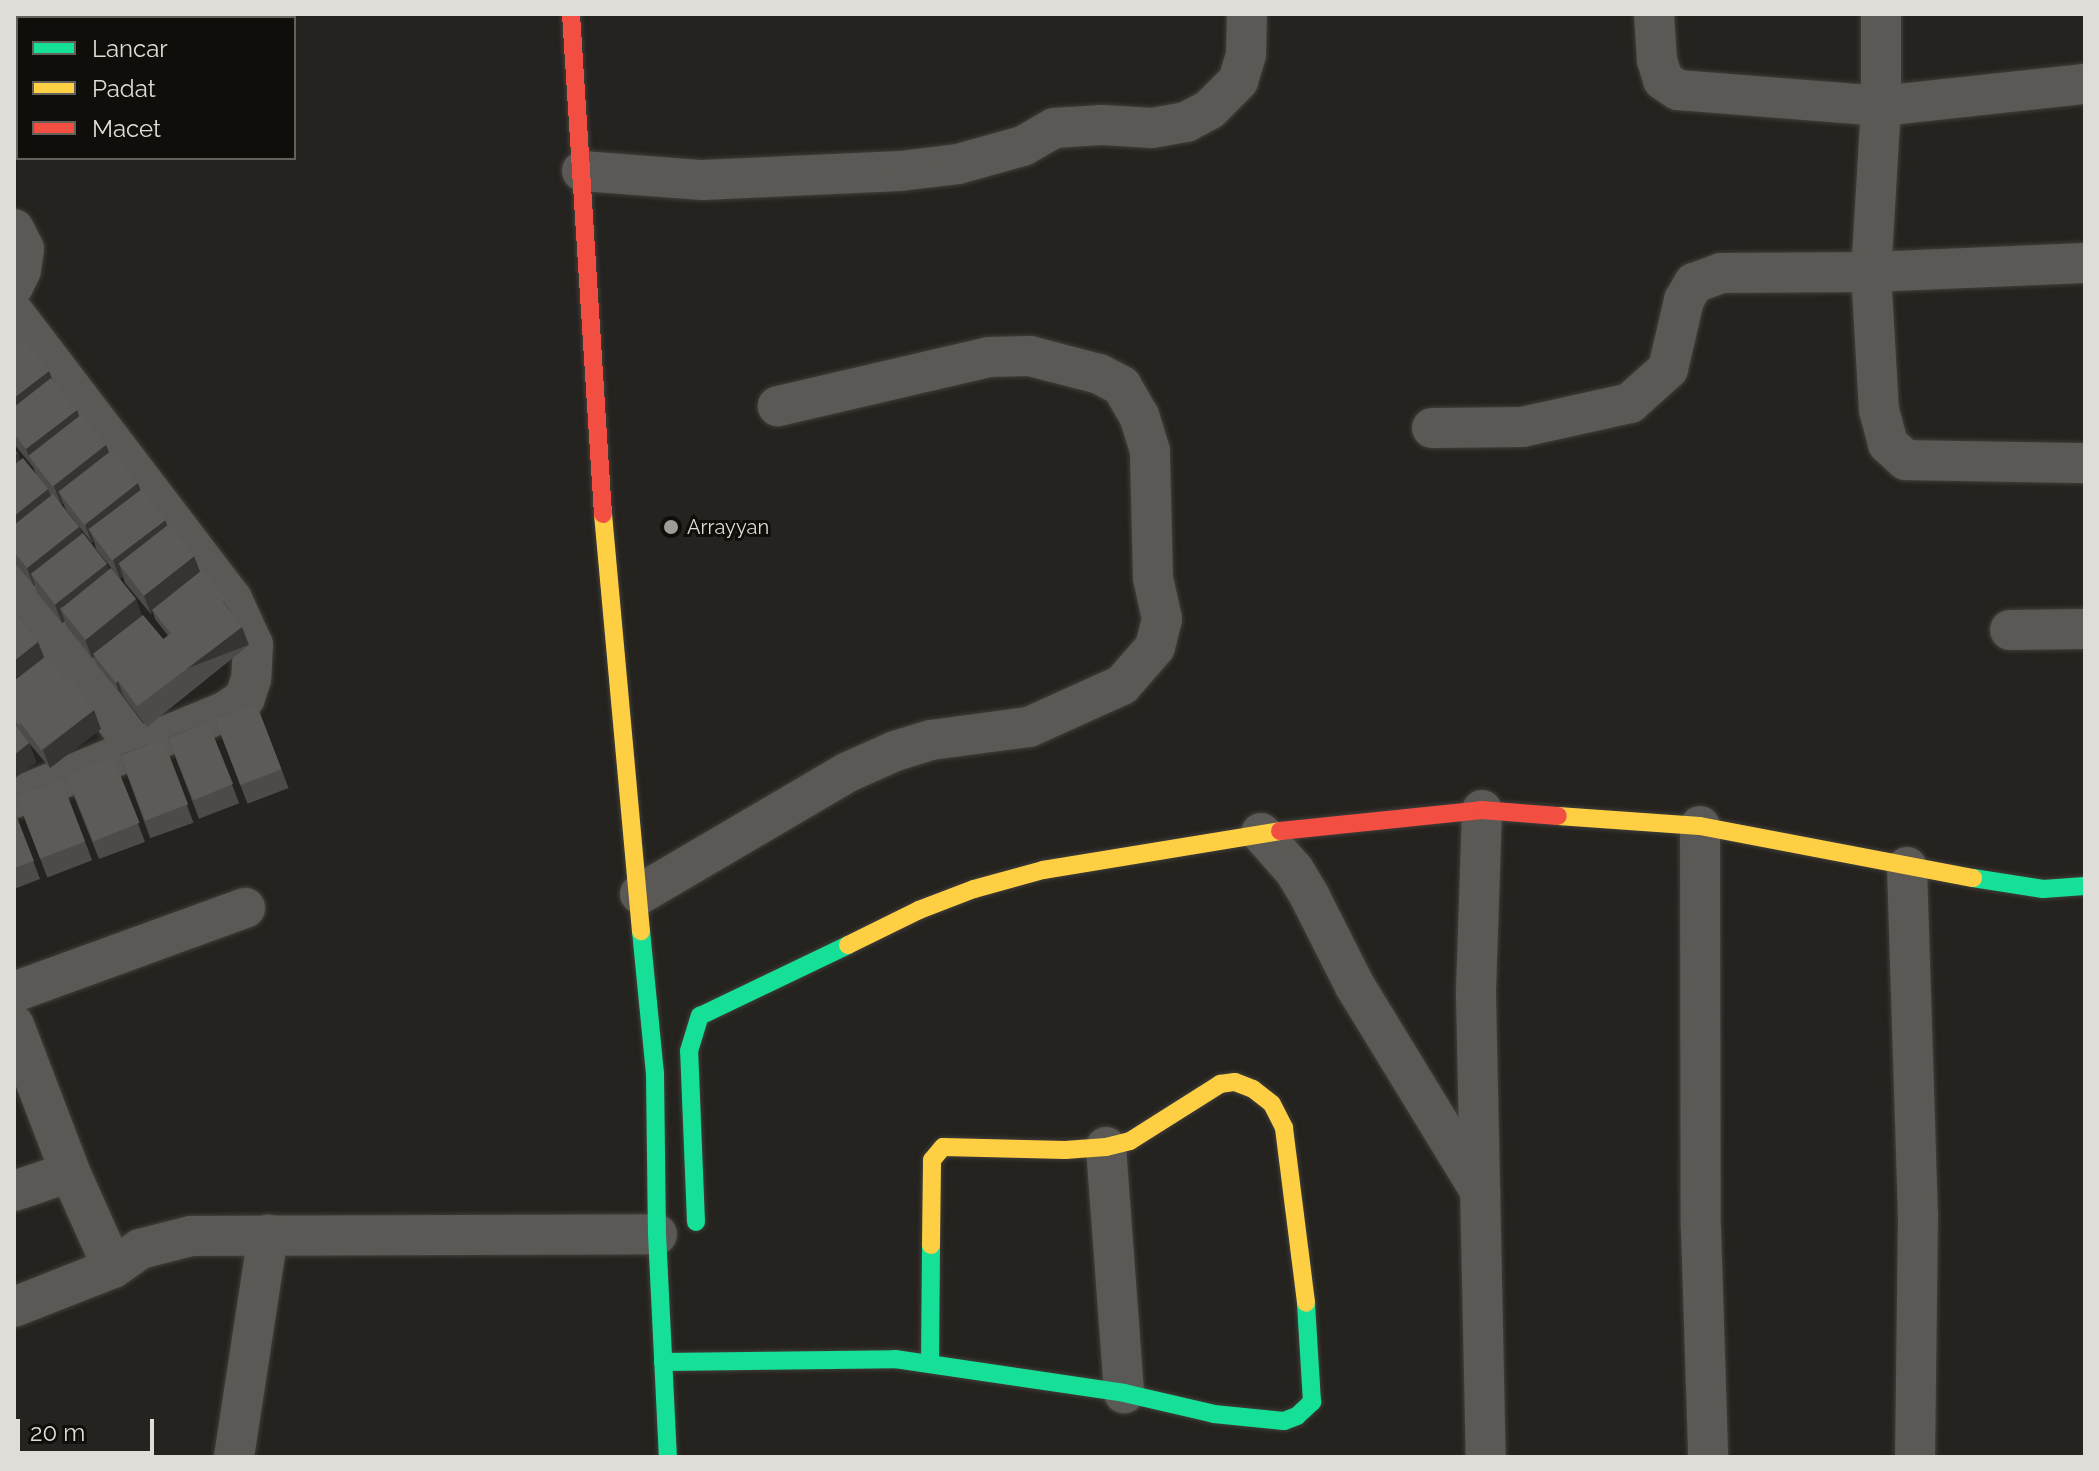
<!DOCTYPE html>
<html>
<head>
<meta charset="utf-8">
<style>
  body { margin:0 }
  #map { position:relative; width:2099px; height:1471px; overflow:hidden; background:#25231f; font-family:Raleway,sans-serif }
  div>[style] { position:absolute }
  [style*='--x'] { left:calc(var(--x)*1px); top:calc(var(--y)*1px); width:calc(var(--w)*1px); rotate:calc(var(--a)*1deg) }
  .roads { filter:drop-shadow(0 0 2px #403e3a) drop-shadow(0 0 2px #403e3a) }
  .street>* { height:40px; margin:-20px; padding:0 20px; transform-origin:20px; border-radius:20px; background:#5a5955 }
  .fast>* { height:18px; margin:-9px; padding:0 9px; transform-origin:9px; border-radius:9px; background:#16e098 }
  .slow>* { height:18px; margin:-9px; padding:0 9px; transform-origin:9px; border-radius:9px; background:#ffcf43 }
  .jam>* { height:18px; margin:-9px; padding:0 9px; transform-origin:9px; border-radius:9px; background:#f24e42 }
  .wall>* { inset:0; background:#4d4b49; transform-origin:0 0 }
  .shaded-wall>* { inset:0; background:#363432; transform-origin:0 0 }
  .building>* { inset:0; background:#5d5b58; transform-origin:0 0 }
  .dots>* { width:22px; height:22px; translate:-50% -50%; box-sizing:border-box; border:4px solid #0f0e0a; border-radius:50% }
  span { translate:-50% -50%; white-space:nowrap; text-align:center; line-height:1.15; -webkit-text-stroke:6px #0f0e0a; paint-order:stroke }
  .poi-label { font-size:20px; color:#dfddd8 }
  .left { translate:0 -50%; text-align:left }
  .frame { position:absolute; inset:0; border:16px solid #dfddd8; pointer-events:none }
  .legend { position:absolute; left:16px; top:16px; width:280px; height:144px; box-sizing:border-box; background:#0f0e0a; border:2px solid #62615c; margin:0; padding:10px 14px; list-style:none; font-size:24px; color:#dfddd8 }
  .legend li { display:flex; align-items:center; gap:16px; height:40px }
  .legend b { width:40px; border:2px solid #62615c }
  .scale { position:absolute; left:16px; top:1419px; width:138px; height:36px; box-sizing:border-box; border:4px solid #dfddd8; border-top:0; padding-left:10px; font-size:24px; line-height:28px; white-space:nowrap; color:#dfddd8; -webkit-text-stroke:6px #0f0e0a; paint-order:stroke }
</style>
</head>
<body>
<div id="map">
  <div class="roads">
    <div class="street">
      <div style="--x:1654;--y:14;--w:46;--a:86.3"></div>
      <div style="--x:1657;--y:60;--w:21;--a:73"></div>
      <div style="--x:1663;--y:80;--w:18;--a:34"></div>
      <div style="--x:1678;--y:90;--w:204;--a:4.5"></div>
      <div style="--x:1881;--y:106;--w:205;--a:-6.2"></div>
      <div style="--x:1881;--y:14;--w:92;--a:90"></div>
      <div style="--x:1881;--y:106;--w:166;--a:93.4"></div>
      <div style="--x:1871;--y:272;--w:138;--a:86.7"></div>
      <div style="--x:1879;--y:410;--w:35;--a:75"></div>
      <div style="--x:1888;--y:444;--w:24;--a:42"></div>
      <div style="--x:1906;--y:460;--w:179;--a:1"></div>
      <div style="--x:582;--y:171;--w:121;--a:4.3"></div>
      <div style="--x:703;--y:180;--w:197;--a:-2.6"></div>
      <div style="--x:900;--y:171;--w:58;--a:-6.9"></div>
      <div style="--x:958;--y:164;--w:67;--a:-15.5"></div>
      <div style="--x:1023;--y:146;--w:36;--a:-30"></div>
      <div style="--x:1054;--y:128;--w:48;--a:-3.6"></div>
      <div style="--x:1102;--y:125;--w:50;--a:3.4"></div>
      <div style="--x:1152;--y:128;--w:35;--a:-10"></div>
      <div style="--x:1186;--y:122;--w:27;--a:-28"></div>
      <div style="--x:1210;--y:109;--w:40;--a:-45"></div>
      <div style="--x:1238;--y:81;--w:28;--a:-73"></div>
      <div style="--x:1246;--y:54;--w:40;--a:-88.6"></div>
      <div style="--x:14;--y:229;--w:22;--a:63"></div>
      <div style="--x:24;--y:249;--w:21;--a:98"></div>
      <div style="--x:21;--y:270;--w:17;--a:115"></div>
      <div style="--x:14;--y:313;--w:360;--a:52.7"></div>
      <div style="--x:232;--y:599;--w:51;--a:65.5"></div>
      <div style="--x:253;--y:645;--w:34;--a:93"></div>
      <div style="--x:251;--y:679;--w:20;--a:108"></div>
      <div style="--x:245;--y:698;--w:25;--a:146"></div>
      <div style="--x:224;--y:712;--w:227;--a:157.7"></div>
      <div style="--x:1432;--y:428;--w:90;--a:-0.6"></div>
      <div style="--x:1522;--y:427;--w:111;--a:-12.5"></div>
      <div style="--x:1630;--y:403;--w:51;--a:-41.8"></div>
      <div style="--x:1668;--y:369;--w:71;--a:-76.9"></div>
      <div style="--x:1684;--y:300;--w:20;--a:-60"></div>
      <div style="--x:1694;--y:283;--w:29;--a:-20"></div>
      <div style="--x:1721;--y:273;--w:150;--a:-0.4"></div>
      <div style="--x:1871;--y:272;--w:214;--a:-2.4"></div>
      <div style="--x:14;--y:585;--w:206;--a:53.1"></div>
      <div style="--x:2010;--y:630;--w:75;--a:-0.8"></div>
      <div style="--x:1482;--y:810;--w:184;--a:91.9"></div>
      <div style="--x:1476;--y:994;--w:463;--a:88.8"></div>
      <div style="--x:1700;--y:826;--w:402;--a:89.9"></div>
      <div style="--x:1701;--y:1228;--w:229;--a:88.2"></div>
      <div style="--x:1261;--y:833;--w:50;--a:48.3"></div>
      <div style="--x:1294;--y:870;--w:31;--a:59"></div>
      <div style="--x:1310;--y:897;--w:100;--a:63.2"></div>
      <div style="--x:1355;--y:986;--w:240;--a:58.6"></div>
      <div style="--x:1907;--y:867;--w:349;--a:88.2"></div>
      <div style="--x:1918;--y:1216;--w:241;--a:90.7"></div>
      <div style="--x:640;--y:894;--w:241;--a:-30.4"></div>
      <div style="--x:848;--y:772;--w:51;--a:-24.1"></div>
      <div style="--x:895;--y:751;--w:38;--a:-17"></div>
      <div style="--x:931;--y:740;--w:99;--a:-7.6"></div>
      <div style="--x:1029;--y:727;--w:102;--a:-24.3"></div>
      <div style="--x:1122;--y:685;--w:50;--a:-49"></div>
      <div style="--x:1155;--y:647;--w:29;--a:-76"></div>
      <div style="--x:1162;--y:619;--w:42;--a:-102.4"></div>
      <div style="--x:1153;--y:578;--w:127;--a:-91.4"></div>
      <div style="--x:1150;--y:451;--w:37;--a:-107"></div>
      <div style="--x:1139;--y:416;--w:34;--a:-120"></div>
      <div style="--x:1122;--y:386;--w:26;--a:-152"></div>
      <div style="--x:1099;--y:374;--w:71;--a:-165.4"></div>
      <div style="--x:1030;--y:356;--w:41;--a:178.6"></div>
      <div style="--x:989;--y:357;--w:217;--a:166.9"></div>
      <div style="--x:14;--y:992;--w:246;--a:-20"></div>
      <div style="--x:14;--y:1025;--w:157;--a:69.1"></div>
      <div style="--x:70;--y:1172;--w:105;--a:65.9"></div>
      <div style="--x:1106;--y:1147;--w:247;--a:85.8"></div>
      <div style="--x:14;--y:1191;--w:59;--a:-18.7"></div>
      <div style="--x:14;--y:1307;--w:106;--a:-21.5"></div>
      <div style="--x:113;--y:1268;--w:33;--a:-35"></div>
      <div style="--x:140;--y:1249;--w:53;--a:-14.3"></div>
      <div style="--x:191;--y:1236;--w:466;--a:-0.2"></div>
      <div style="--x:234;--y:1457;--w:225;--a:-81.3"></div>
    </div>
    <div class="fast">
      <div style="--x:1973;--y:878;--w:71;--a:8.9"></div>
      <div style="--x:2043;--y:889;--w:42;--a:-4.1"></div>
      <div style="--x:641;--y:931;--w:143;--a:84.4"></div>
      <div style="--x:655;--y:1073;--w:161;--a:89.3"></div>
      <div style="--x:657;--y:1234;--w:223;--a:87.2"></div>
      <div style="--x:696;--y:1222;--w:171;--a:-92.3"></div>
      <div style="--x:689;--y:1051;--w:37;--a:-73"></div>
      <div style="--x:700;--y:1016;--w:164;--a:-25.6"></div>
      <div style="--x:663;--y:1362;--w:232;--a:-0.7"></div>
      <div style="--x:895;--y:1359;--w:232;--a:8.4"></div>
      <div style="--x:1124;--y:1393;--w:92;--a:13.1"></div>
      <div style="--x:1214;--y:1414;--w:70;--a:5.7"></div>
      <div style="--x:1284;--y:1421;--w:14;--a:-21"></div>
      <div style="--x:1297;--y:1416;--w:21;--a:-43"></div>
      <div style="--x:1312;--y:1402;--w:99;--a:-93.5"></div>
      <div style="--x:930;--y:1363;--w:118;--a:-89.5"></div>
    </div>
    <div class="slow">
      <div style="--x:603;--y:514;--w:419;--a:84.8"></div>
      <div style="--x:1558;--y:816;--w:142;--a:4"></div>
      <div style="--x:1700;--y:826;--w:278;--a:10.8"></div>
      <div style="--x:848;--y:945;--w:79;--a:-26.2"></div>
      <div style="--x:919;--y:910;--w:59;--a:-20.9"></div>
      <div style="--x:974;--y:889;--w:72;--a:-15.4"></div>
      <div style="--x:1043;--y:870;--w:240;--a:-9.3"></div>
      <div style="--x:931;--y:1245;--w:85;--a:-89.3"></div>
      <div style="--x:932;--y:1160;--w:17;--a:-50"></div>
      <div style="--x:943;--y:1147;--w:122;--a:1.4"></div>
      <div style="--x:1065;--y:1150;--w:41;--a:-4.2"></div>
      <div style="--x:1106;--y:1147;--w:25;--a:-14"></div>
      <div style="--x:1130;--y:1141;--w:107;--a:-32.3"></div>
      <div style="--x:1220;--y:1084;--w:15;--a:-8"></div>
      <div style="--x:1235;--y:1082;--w:19;--a:21"></div>
      <div style="--x:1253;--y:1089;--w:24;--a:38"></div>
      <div style="--x:1272;--y:1104;--w:27;--a:63"></div>
      <div style="--x:1284;--y:1128;--w:176;--a:82.8"></div>
    </div>
    <div class="jam">
      <div style="--x:571;--y:14;--w:501;--a:86.34"></div>
      <div style="--x:1280;--y:831;--w:203;--a:-5.9"></div>
      <div style="--x:1482;--y:810;--w:76;--a:4.5"></div>
    </div>
  </div>
  <div class="wall">
    <div style="clip-path:polygon(evenodd,14px 349px,52px 380px,77px 410px,79px 417px,106px 445px,109px 452px,167px 525px,200px 572px,229px 609px,249px 645px,147px 727px,124px 697px,121px 690px,119px 692px,96px 664px,94px 656px,92px 658px,66px 626px,65px 621px,62px 623px,37px 593px,35px 585px,34px 586px,14px 562px,14px 449px,18px 453px,20px 460px,36px 474px,33px 467px,14px 444px,14px 349px,63px 503px,66px 510px,92px 543px,94px 541px,96px 549px,120px 579px,123px 576px,125px 583px,151px 614px,153px 612px,155px 619px,169px 637px,165px 641px,142px 616px,109px 569px,82px 534px,79px 527px,61px 505px,63px 503px)"></div>
    <div style="clip-path:polygon(14px 610px,38px 642px,44px 657px,101px 729px,50px 768px,29px 743px,36px 762px,14px 779px)"></div>
    <div style="left:256px;top:703px;width:91px;height:44px;rotate:69deg"></div>
    <div style="left:208px;top:722px;width:87px;height:43px;rotate:69deg"></div>
    <div style="left:163px;top:739px;width:89px;height:46px;rotate:70deg"></div>
    <div style="clip-path:polygon(113px 757px,145px 842px,99px 859px,73px 794px)"></div>
    <div style="left:61px;top:779px;width:87px;height:48px;rotate:69deg"></div>
    <div style="clip-path:polygon(14px 810px,40px 879px,14px 889px)"></div>
  </div>
  <div class="shaded-wall">
    <div style="clip-path:polygon(49px 371px,56px 389px,14px 422px,14px 398px)"></div>
    <div style="clip-path:polygon(77px 410px,83px 428px,29px 456px,33px 467px,26px 449px)"></div>
    <div style="clip-path:polygon(106px 445px,113px 463px,59px 492px,63px 503px,61px 505px,54px 486px)"></div>
    <div style="clip-path:polygon(18px 453px,24px 472px,14px 480px,14px 456px)"></div>
    <div style="clip-path:polygon(138px 483px,145px 502px,90px 531px,94px 541px,92px 543px,85px 525px)"></div>
    <div style="clip-path:polygon(48px 489px,55px 508px,14px 540px,14px 516px)"></div>
    <div style="clip-path:polygon(165px 520px,172px 538px,119px 564px,123px 576px,120px 579px,113px 560px)"></div>
    <div style="clip-path:polygon(79px 527px,86px 545px,31px 574px,35px 585px,34px 586px,27px 568px)"></div>
    <div style="clip-path:polygon(194px 556px,201px 574px,151px 614px,144px 596px)"></div>
    <div style="clip-path:polygon(107px 564px,114px 582px,60px 608px,65px 621px,62px 623px,55px 605px)"></div>
    <div style="clip-path:polygon(136px 599px,143px 618px,92px 658px,85px 639px)"></div>
    <div style="left:242px;top:627px;width:19px;height:131px;rotate:69deg"></div>
    <div style="clip-path:polygon(38px 642px,45px 660px,14px 684px,14px 661px)"></div>
    <div style="clip-path:polygon(118px 681px,121px 690px,119px 692px,116px 683px)"></div>
    <div style="clip-path:polygon(94px 710px,101px 729px,50px 768px,43px 750px)"></div>
    <div style="clip-path:polygon(29px 743px,36px 762px,14px 779px,14px 755px)"></div>
  </div>
  <div class="building">
    <div style="clip-path:polygon(25px 341px,49px 371px,14px 398px,14px 349px)"></div>
    <div style="clip-path:polygon(51px 378px,77px 410px,26px 449px,14px 434px,14px 407px)"></div>
    <div style="left:82px;top:414px;width:39px;height:68px;rotate:52deg"></div>
    <div style="left:112px;top:450px;width:42px;height:68px;rotate:52deg"></div>
    <div style="clip-path:polygon(23px 458px,48px 489px,14px 516px,14px 465px)"></div>
    <div style="left:142px;top:489px;width:39px;height:67px;rotate:53deg"></div>
    <div style="clip-path:polygon(53px 494px,79px 527px,27px 568px,14px 552px,14px 525px)"></div>
    <div style="left:169px;top:524px;width:41px;height:64px;rotate:52deg"></div>
    <div style="left:83px;top:533px;width:39px;height:66px;rotate:52deg"></div>
    <div style="left:111px;top:568px;width:40px;height:65px;rotate:51deg"></div>
    <div style="clip-path:polygon(202px 570px,225px 599px,222px 602px,219px 597px,172px 635px,152px 610px)"></div>
    <div style="left:219px;top:597px;width:38px;height:131px;rotate:53deg"></div>
    <div style="clip-path:polygon(14px 610px,38px 642px,14px 661px)"></div>
    <div style="clip-path:polygon(143px 615px,165px 641px,117px 679px,118px 681px,116px 683px,93px 654px)"></div>
    <div style="clip-path:polygon(46px 656px,68px 683px,19px 721px,21px 723px,19px 725px,14px 719px,14px 681px)"></div>
    <div style="left:71px;top:680px;width:38px;height:66px;rotate:53deg"></div>
    <div style="left:256px;top:703px;width:71px;height:44px;rotate:69deg"></div>
    <div style="left:208px;top:722px;width:67px;height:43px;rotate:68deg"></div>
    <div style="clip-path:polygon(14px 723px,29px 743px,14px 755px)"></div>
    <div style="left:163px;top:739px;width:70px;height:46px;rotate:69deg"></div>
    <div style="left:113px;top:757px;width:71px;height:50px;rotate:68deg"></div>
    <div style="left:61px;top:779px;width:67px;height:48px;rotate:69deg"></div>
    <div style="clip-path:polygon(14px 810px,34px 861px,14px 868px)"></div>
  </div>
  <div class="dots">
    <div style="left:671px;top:527px;background:#9e9c97"></div>
  </div>
  <div class="poi-label">
    <span class="left" style="left:687px;top:527px">Arrayyan</span>
  </div>
  <div class="frame"></div>
  <ul class="legend">
  <li><b style="height:10px;background:#16e098"></b>Lancar</li>
  <li><b style="height:10px;background:#ffcf43"></b>Padat</li>
  <li><b style="height:10px;background:#f24e42"></b>Macet</li>
  </ul>
  <div class="scale">20 m</div>
</div>
</body>
</html>
